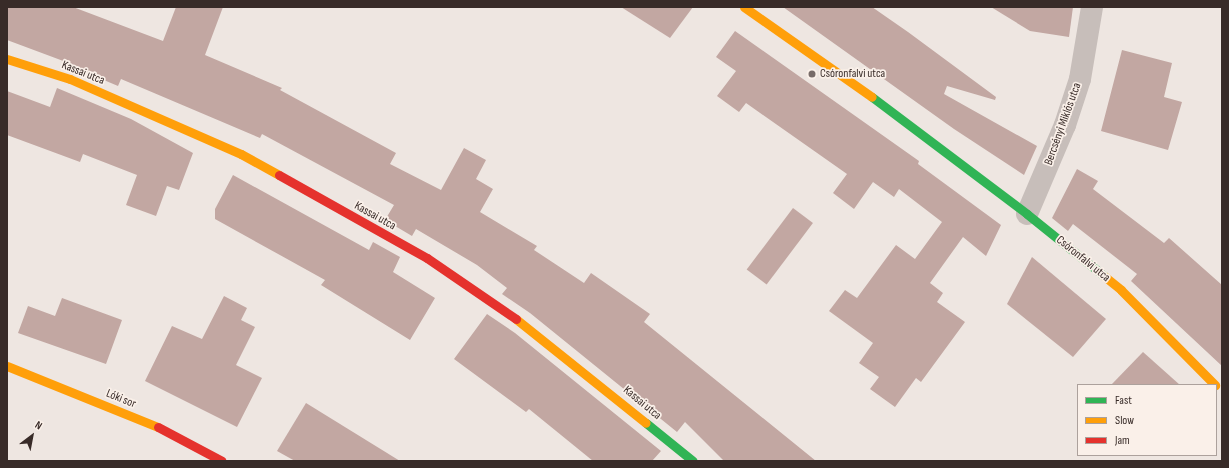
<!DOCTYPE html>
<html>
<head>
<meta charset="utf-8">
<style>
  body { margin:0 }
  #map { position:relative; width:1229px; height:468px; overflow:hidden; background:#eee6e1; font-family:"Sofia Sans Condensed",sans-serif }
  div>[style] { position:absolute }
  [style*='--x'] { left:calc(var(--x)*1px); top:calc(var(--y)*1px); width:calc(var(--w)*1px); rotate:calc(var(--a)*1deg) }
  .building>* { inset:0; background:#c2a7a2; transform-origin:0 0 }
  .street>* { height:22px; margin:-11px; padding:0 11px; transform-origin:11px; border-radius:11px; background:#c7beba }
  .fast>* { height:9px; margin:-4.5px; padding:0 4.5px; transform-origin:4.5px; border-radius:4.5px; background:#30b455 }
  .slow>* { height:9px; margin:-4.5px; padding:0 4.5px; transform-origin:4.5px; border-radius:4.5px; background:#ff9f0a }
  .jam>* { height:9px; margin:-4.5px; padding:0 4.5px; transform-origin:4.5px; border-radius:4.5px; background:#e5322d }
  .dots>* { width:11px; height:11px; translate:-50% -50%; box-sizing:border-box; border:2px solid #faf0e9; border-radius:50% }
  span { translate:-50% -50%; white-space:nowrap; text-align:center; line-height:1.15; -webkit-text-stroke:3.5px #faf0e9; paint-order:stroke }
  .street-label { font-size:12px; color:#382b28 }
  .poi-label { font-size:12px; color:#382b28 }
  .left { translate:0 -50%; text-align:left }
  .frame { position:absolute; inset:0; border:8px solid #382b28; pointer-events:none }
  .legend { position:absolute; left:1077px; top:384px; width:140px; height:72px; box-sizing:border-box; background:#faf0e9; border:1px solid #aca19c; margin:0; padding:5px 7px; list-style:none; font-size:12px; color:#382b28 }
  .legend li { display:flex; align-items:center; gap:8px; height:20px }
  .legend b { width:20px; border:1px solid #aca19c }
  .north { position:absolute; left:12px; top:416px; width:40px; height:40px; -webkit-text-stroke:3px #faf0e9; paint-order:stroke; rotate:32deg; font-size:11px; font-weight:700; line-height:16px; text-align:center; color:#382b28 }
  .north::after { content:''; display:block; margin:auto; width:14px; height:18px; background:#382b28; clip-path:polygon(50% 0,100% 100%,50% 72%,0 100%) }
</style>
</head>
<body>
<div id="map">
  <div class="building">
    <div style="clip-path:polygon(7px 7px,73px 7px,163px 41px,176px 7px,223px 7px,205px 55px,282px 88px,280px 90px,396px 153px,390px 164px,441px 190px,464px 148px,486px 160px,476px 179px,493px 189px,480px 212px,537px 246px,534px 250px,584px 283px,591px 273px,650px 314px,644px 322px,816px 461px,724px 461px,685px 422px,677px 432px,530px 313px,502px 294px,507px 288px,477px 265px,416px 229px,412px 236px,385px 220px,394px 205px,262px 134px,260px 138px,121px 79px,118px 86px,66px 64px,66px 62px,7px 40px)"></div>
    <div style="clip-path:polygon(621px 7px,693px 7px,670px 38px)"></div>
    <div style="clip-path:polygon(783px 7px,872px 7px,908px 32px,996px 97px,995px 100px,947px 86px,944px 94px,1037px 146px,1024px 175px,954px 129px)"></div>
    <div style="clip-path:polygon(991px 7px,1073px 7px,1069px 37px,1030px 31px)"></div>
    <div style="clip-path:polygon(735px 31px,919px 161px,918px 164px,1001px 225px,986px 256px,963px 237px,930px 283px,943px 293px,937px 302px,965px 322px,921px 382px,916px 378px,895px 407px,870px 389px,879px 377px,859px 363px,873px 343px,829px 311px,845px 290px,857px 298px,896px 245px,915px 259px,942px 222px,899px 189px,894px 197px,873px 182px,854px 209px,833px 193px,847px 174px,746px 103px,739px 112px,717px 96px,736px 71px,716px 57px)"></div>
    <div style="clip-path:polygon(1122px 50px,1172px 63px,1164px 97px,1182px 102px,1168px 150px,1101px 131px)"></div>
    <div style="clip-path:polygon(57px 88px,131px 119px,193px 153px,179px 190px,167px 186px,156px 216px,126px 205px,137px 175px,83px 154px,80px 162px,7px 135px,7px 91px,50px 107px)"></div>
    <div style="clip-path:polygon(1077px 169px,1098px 181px,1093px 189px,1164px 243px,1169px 238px,1222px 285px,1222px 366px,1131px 281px,1137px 274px,1073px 224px,1068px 231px,1052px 218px)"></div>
    <div style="clip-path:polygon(233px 175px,369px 250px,373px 242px,400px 257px,393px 272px,435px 298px,410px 340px,321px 285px,325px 280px,215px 219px,215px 209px)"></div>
    <div style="left:793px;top:208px;width:25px;height:77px;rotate:37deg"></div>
    <div style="clip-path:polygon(1032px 257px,1106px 319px,1073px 357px,1007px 304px)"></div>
    <div style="clip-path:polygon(224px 296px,247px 308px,241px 320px,255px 327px,236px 365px,262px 378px,237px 427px,145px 381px,172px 326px,202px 339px)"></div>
    <div style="clip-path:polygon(62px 298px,122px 320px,106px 364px,18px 333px,28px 306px,55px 316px)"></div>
    <div style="clip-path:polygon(487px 314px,515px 333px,661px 451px,652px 461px,593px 461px,529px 409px,526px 412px,454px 359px)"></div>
    <div style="clip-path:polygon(1143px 352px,1180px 385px,1111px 385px)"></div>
    <div style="clip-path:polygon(306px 403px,400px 461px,295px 461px,277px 451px)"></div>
  </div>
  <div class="street">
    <div style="--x:1027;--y:214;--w:97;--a:-66.9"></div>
    <div style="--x:1065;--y:125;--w:48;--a:-71.9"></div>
    <div style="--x:1080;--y:79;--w:73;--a:-80.5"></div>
  </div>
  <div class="fast">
    <div style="--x:872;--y:97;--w:194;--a:37"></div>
    <div style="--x:1027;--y:214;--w:99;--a:38.8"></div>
    <div style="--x:646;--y:423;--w:60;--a:39"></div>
  </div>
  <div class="slow">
    <div style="--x:744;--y:7;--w:156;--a:35.1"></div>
    <div style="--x:7;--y:59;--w:66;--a:17.6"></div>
    <div style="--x:70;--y:79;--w:187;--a:23.7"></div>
    <div style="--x:241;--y:154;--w:43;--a:28.9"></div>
    <div style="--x:1104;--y:276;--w:22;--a:39"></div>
    <div style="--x:1121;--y:290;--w:134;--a:45.3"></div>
    <div style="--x:516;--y:319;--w:166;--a:38.7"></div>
    <div style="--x:7;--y:366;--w:163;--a:22"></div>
  </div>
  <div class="jam">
    <div style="--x:279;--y:175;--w:170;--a:29.3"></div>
    <div style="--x:427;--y:258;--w:108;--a:34.4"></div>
    <div style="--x:158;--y:427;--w:72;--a:28"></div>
  </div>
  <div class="dots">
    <div style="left:812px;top:74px;background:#786c69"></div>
  </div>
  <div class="street-label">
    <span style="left:83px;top:73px;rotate:22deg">Kassai utca</span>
    <span style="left:1063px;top:124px;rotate:-70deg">Bercsényi Miklós utca</span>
    <span style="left:375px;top:216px;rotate:29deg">Kassai utca</span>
    <span style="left:1083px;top:259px;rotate:39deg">Csóronfalvi utca</span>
    <span style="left:121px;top:399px;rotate:22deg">Lóki sor</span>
    <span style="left:642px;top:403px;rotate:40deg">Kassai utca</span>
  </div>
  <div class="poi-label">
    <span class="left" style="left:820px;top:74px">Csóronfalvi utca</span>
  </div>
  <div class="frame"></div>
  <ul class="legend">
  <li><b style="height:5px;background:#30b455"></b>Fast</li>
  <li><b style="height:5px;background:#ff9f0a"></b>Slow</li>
  <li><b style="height:5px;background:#e5322d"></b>Jam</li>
  </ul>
  <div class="north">N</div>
</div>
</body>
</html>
